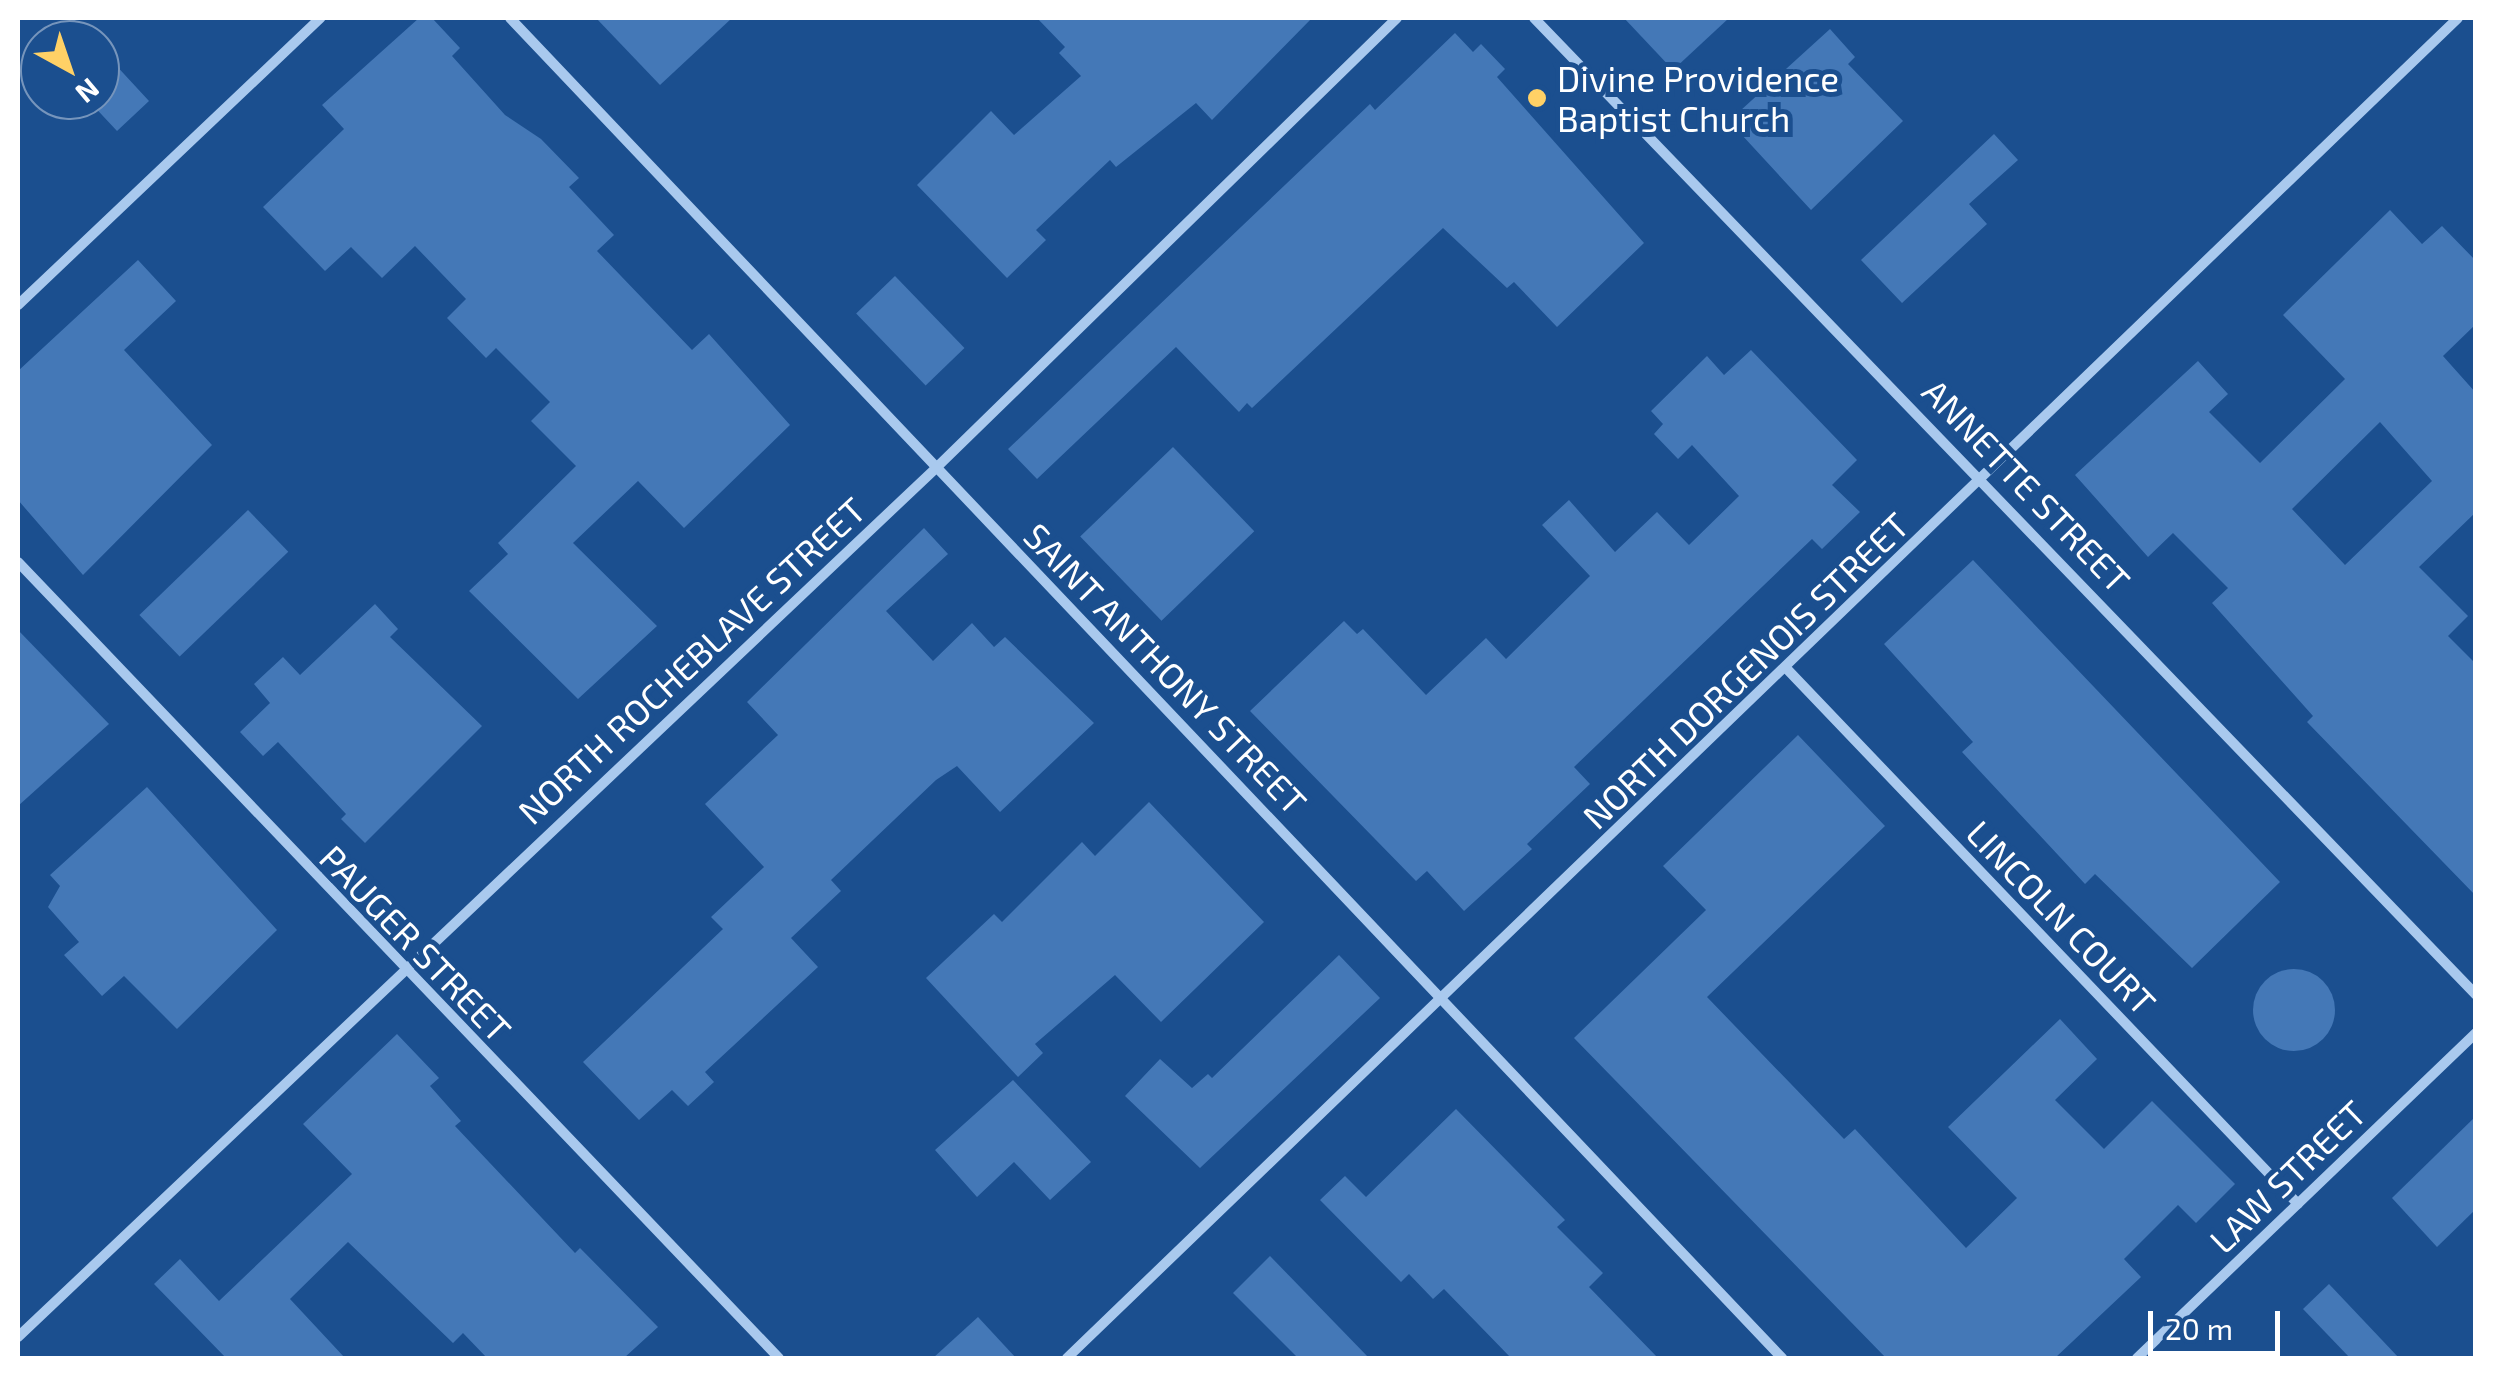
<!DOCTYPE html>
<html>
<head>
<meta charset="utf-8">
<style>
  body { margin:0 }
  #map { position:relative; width:2493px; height:1376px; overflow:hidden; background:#1b4f8f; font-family:"Exo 2",sans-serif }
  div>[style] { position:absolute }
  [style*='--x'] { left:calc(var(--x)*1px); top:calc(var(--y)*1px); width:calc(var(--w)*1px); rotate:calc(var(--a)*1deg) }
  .building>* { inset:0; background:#4478b7; transform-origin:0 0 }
  .round { border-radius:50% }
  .minor>* { height:10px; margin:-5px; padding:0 5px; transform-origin:5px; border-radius:5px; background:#a9c9ee }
  .dots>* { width:28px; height:28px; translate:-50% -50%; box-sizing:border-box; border:5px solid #1b4f8f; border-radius:50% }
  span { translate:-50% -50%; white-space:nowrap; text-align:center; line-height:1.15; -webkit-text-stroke:10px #1b4f8f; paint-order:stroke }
  .poi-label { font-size:35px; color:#fff }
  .left { translate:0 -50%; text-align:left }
  .street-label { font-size:35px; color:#fff }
  .frame { position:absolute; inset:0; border:20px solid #fff; pointer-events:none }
  .north { position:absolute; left:20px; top:20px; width:100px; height:100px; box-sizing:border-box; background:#1b4f8f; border:2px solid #7695bc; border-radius:50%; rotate:140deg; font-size:28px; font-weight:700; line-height:40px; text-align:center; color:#fff }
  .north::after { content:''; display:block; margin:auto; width:35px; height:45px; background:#ffd166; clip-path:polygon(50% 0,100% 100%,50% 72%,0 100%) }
  .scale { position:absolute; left:2148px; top:1311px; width:132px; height:45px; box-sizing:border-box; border:5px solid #fff; border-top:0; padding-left:12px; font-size:30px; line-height:35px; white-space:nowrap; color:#fff; -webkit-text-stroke:8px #1b4f8f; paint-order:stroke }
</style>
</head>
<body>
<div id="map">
  <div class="building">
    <div style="clip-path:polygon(419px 18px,432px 18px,460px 48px,452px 56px,505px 115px,541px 139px,579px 178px,569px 187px,614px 235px,597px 251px,692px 350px,709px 334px,790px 425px,684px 528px,638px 481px,573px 543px,657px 626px,578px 699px,469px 591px,508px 554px,498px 543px,576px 466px,531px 421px,550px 402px,496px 348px,486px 358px,447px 318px,466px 299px,415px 246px,382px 278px,351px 247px,325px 271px,263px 207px,344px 129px,322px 105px)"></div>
    <div style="clip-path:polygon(596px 18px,732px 18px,660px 85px)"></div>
    <div style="clip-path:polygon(1037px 18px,1312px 18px,1212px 120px,1196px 103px,1116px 167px,1110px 160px,1036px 230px,1046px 240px,1007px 278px,917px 185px,991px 111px,1014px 135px,1081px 76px,1059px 53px,1065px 47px)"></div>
    <div style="clip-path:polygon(1624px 18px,1729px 18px,1673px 70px)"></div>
    <div style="clip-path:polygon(74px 19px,93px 40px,51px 40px)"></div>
    <div style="clip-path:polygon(1830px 29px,1855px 57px,1848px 64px,1903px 121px,1811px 210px,1729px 121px)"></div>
    <div style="clip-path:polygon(1455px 33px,1473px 52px,1481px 44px,1505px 69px,1497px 77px,1644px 243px,1557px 327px,1514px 282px,1507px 288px,1443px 228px,1252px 408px,1247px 403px,1239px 412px,1176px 347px,1037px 479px,1008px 449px,1370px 104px,1375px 110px)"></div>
    <div style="clip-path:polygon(100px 48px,149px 101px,117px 131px,88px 100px,100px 100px)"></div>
    <div style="clip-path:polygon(1994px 134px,2018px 160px,1969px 204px,1987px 224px,1902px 303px,1861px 260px)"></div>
    <div style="clip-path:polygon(evenodd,2390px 210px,2422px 244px,2442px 226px,2476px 261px,2476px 324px,2443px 356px,2476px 393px,2476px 512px,2419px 567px,2468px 616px,2448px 636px,2476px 664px,2476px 896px,2307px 722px,2313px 716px,2212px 603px,2228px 588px,2173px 533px,2148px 557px,2075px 475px,2198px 361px,2228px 394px,2209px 412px,2260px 463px,2345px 379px,2283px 315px,2390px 210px,2380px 422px,2432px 481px,2345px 565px,2292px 509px,2380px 422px)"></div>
    <div style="clip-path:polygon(138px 260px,176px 301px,124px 350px,212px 445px,83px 575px,18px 500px,18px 371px)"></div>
    <div style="left:895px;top:276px;width:100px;height:54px;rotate:46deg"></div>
    <div style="clip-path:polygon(1751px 350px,1857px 460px,1832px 485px,1860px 512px,1822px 549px,1812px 539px,1574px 767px,1590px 784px,1527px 844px,1532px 849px,1464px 911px,1427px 871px,1416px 881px,1250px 711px,1344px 621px,1357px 634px,1363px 629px,1426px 695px,1486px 638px,1506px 659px,1590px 576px,1542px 525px,1569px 500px,1615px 552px,1657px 512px,1689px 545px,1739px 496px,1692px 445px,1678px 459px,1654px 434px,1663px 424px,1651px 411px,1707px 356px,1724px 375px)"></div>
    <div style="left:1173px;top:447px;width:117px;height:129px;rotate:46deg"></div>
    <div style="left:248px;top:510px;width:58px;height:151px;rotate:46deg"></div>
    <div style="clip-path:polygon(924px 528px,948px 554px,886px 611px,933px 661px,972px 623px,994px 647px,1005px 637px,1094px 723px,1000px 812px,957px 766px,936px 780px,831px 880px,841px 891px,791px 938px,818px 967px,705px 1072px,714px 1082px,688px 1106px,672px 1090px,639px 1120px,583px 1062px,723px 929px,711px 917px,764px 867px,705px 804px,778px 735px,747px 702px)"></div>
    <div style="clip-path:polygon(1973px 560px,2280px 882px,2192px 968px,2095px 874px,2085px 884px,1962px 752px,1973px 742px,1884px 644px)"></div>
    <div style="clip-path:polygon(375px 604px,398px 629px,390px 637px,482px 726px,365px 843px,341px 819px,346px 814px,278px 742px,263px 756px,240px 732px,270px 703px,254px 684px,283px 657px,300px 675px)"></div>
    <div style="clip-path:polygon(18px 630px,109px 724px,18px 806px)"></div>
    <div style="clip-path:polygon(1798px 735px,1885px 826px,1707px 997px,1844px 1139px,1855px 1129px,1966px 1248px,2017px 1198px,1948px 1127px,2060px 1019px,2097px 1059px,2055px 1100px,2104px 1149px,2152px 1101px,2235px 1184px,2196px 1223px,2178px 1205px,2124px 1259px,2141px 1277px,2055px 1358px,1886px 1358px,1574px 1038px,1706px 910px,1663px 866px)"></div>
    <div style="clip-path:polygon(147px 787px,277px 930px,177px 1029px,124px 976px,102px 996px,64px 955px,79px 942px,48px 907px,60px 886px,50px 875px)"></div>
    <div style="clip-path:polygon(1149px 802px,1264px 922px,1161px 1022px,1115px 975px,1035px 1044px,1043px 1053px,1018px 1077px,926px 978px,994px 914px,1002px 922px,1082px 842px,1095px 856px)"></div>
    <div style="clip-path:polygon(1339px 955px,1380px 998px,1200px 1168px,1125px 1096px,1160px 1059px,1192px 1088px,1208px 1074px,1212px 1078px)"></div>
    <div class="round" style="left:2253px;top:969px;width:82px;height:82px"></div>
    <div style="clip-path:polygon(397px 1034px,439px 1078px,430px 1086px,461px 1121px,455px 1126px,575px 1253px,580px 1248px,658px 1327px,624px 1358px,487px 1358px,463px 1333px,453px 1343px,348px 1242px,290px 1299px,345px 1358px,226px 1358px,154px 1284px,180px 1259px,219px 1301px,352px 1174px,303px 1124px)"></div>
    <div style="clip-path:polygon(1013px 1080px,1091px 1162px,1050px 1200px,1014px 1162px,977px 1197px,935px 1150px)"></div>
    <div style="clip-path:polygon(1456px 1109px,1565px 1220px,1557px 1227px,1603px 1273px,1589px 1287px,1658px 1358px,1511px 1358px,1444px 1289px,1433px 1299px,1409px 1274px,1401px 1282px,1320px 1200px,1345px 1176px,1366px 1197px)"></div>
    <div style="clip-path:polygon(2476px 1116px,2476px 1209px,2437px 1247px,2392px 1198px)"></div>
    <div style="clip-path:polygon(1270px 1256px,1369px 1358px,1298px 1358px,1233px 1293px)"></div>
    <div style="clip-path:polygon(2329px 1284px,2399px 1358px,2350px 1358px,2303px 1309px)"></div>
    <div style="clip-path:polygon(978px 1317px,1016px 1358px,933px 1358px)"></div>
  </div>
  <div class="minor">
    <div style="--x:510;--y:18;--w:1848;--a:46.49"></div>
    <div style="--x:1534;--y:18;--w:1357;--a:46.04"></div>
    <div style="--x:18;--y:305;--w:417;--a:-43.5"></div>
    <div style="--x:18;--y:562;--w:1101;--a:46.29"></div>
    <div style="--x:1786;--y:668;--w:741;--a:46.31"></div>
    <div style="--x:18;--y:1337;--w:1264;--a:-43.43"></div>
    <div style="--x:936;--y:468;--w:644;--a:-44.31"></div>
    <div style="--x:1067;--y:1358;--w:1931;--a:-43.93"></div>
    <div style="--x:2137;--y:1358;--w:470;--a:-43.8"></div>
  </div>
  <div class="dots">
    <div style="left:1537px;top:98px;background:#ffd166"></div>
  </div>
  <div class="poi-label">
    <span class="left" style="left:1557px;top:98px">Divine Providence<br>Baptist Church</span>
  </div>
  <div class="street-label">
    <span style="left:2027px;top:485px;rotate:46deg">ANNETTE STREET</span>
    <span style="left:691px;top:660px;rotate:-43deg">NORTH ROCHEBLAVE STREET</span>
    <span style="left:1166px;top:668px;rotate:46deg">SAINT ANTHONY STREET</span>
    <span style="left:1745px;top:670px;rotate:-44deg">NORTH DORGENOIS STREET</span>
    <span style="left:2062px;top:917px;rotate:46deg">LINCOLN COURT</span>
    <span style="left:416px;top:943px;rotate:46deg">PAUGER STREET</span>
    <span style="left:2287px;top:1176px;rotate:-44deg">LAW STREET</span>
  </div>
  <div class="frame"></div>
  <div class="north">N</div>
  <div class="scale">20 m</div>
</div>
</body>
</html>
